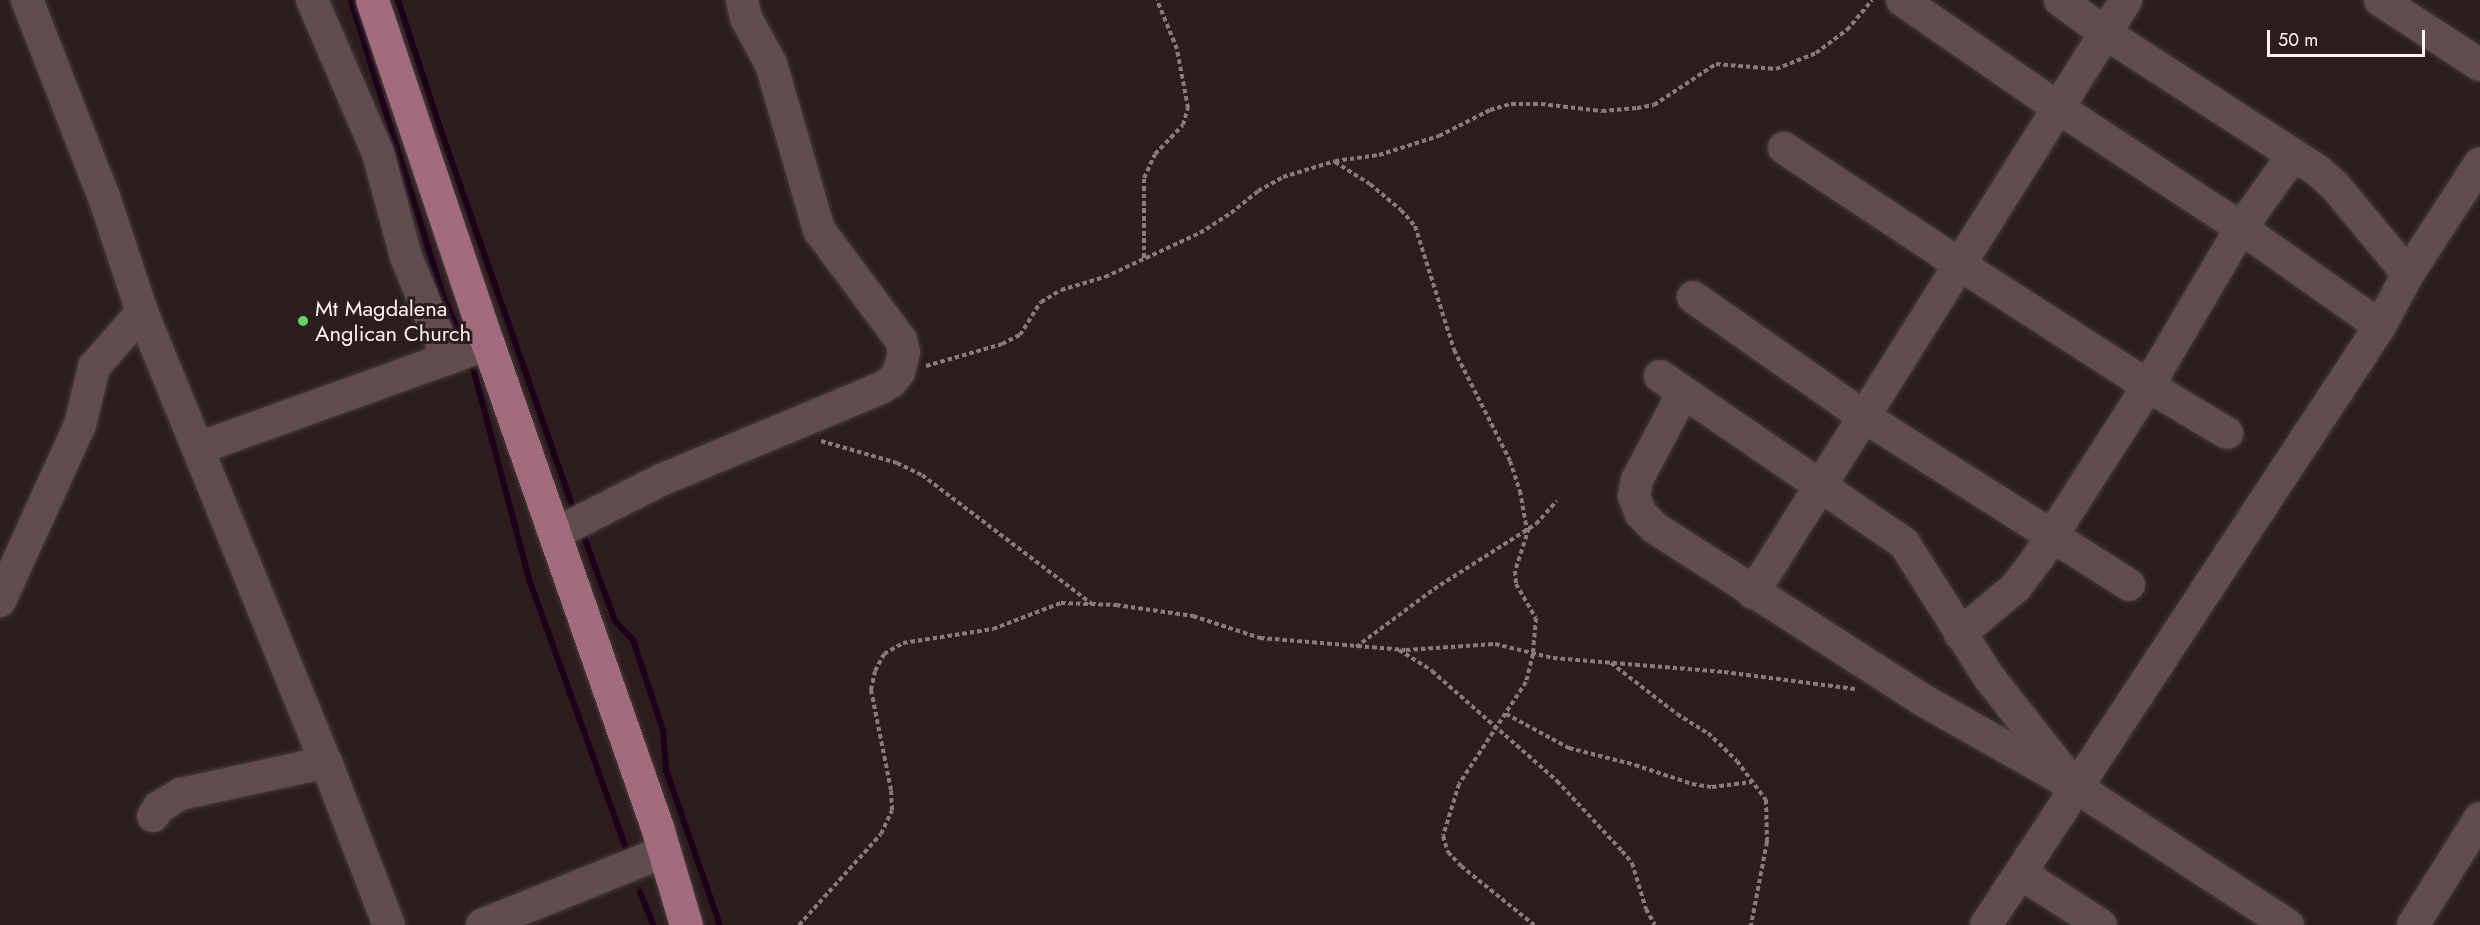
<!DOCTYPE html>
<html>
<head>
<meta charset="utf-8">
<style>
  body { margin:0 }
  #map { position:relative; width:2480px; height:925px; overflow:hidden; background:#2d1e1d; font-family:Jost,sans-serif }
  div>[style] { position:absolute }
  [style*='--x'] { left:calc(var(--x)*1px); top:calc(var(--y)*1px); width:calc(var(--w)*1px); rotate:calc(var(--a)*1deg) }
  .stream>* { height:6px; margin:-3px; padding:0 3px; transform-origin:3px; border-radius:3px; background:#1d011b }
  .path>* { height:4px; margin-top:-2px; transform-origin:0; background:repeating-linear-gradient(90deg,#897c7b 0 4.5px,transparent 0 7.5px) }
  .roads { filter:drop-shadow(0 0 2px #473b3b) drop-shadow(0 0 2px #473b3b) }
  .minor>* { height:32px; margin:-16px; padding:0 16px; transform-origin:16px; border-radius:16px; background:#5f4e4d }
  .major>* { height:33px; margin:-16.5px; padding:0 16.5px; transform-origin:16.5px; border-radius:16.5px; background:#a26c7e }
  .dots>* { width:16px; height:16px; translate:-50% -50%; box-sizing:border-box; border:3px solid #2d1e1d; border-radius:50% }
  span { translate:-50% -50%; white-space:nowrap; text-align:center; line-height:1.15; -webkit-text-stroke:6px #2d1e1d; paint-order:stroke }
  .poi-label { font-size:22px; color:#fdf2f2 }
  .left { translate:0 -50%; text-align:left }
  .scale { position:absolute; left:2267px; top:30px; width:158px; height:27px; box-sizing:border-box; border:3px solid #fdf2f2; border-top:0; padding-left:8px; font-size:18px; line-height:21px; white-space:nowrap; color:#fdf2f2; -webkit-text-stroke:4px #2d1e1d; paint-order:stroke }
</style>
</head>
<body>
<div id="map">
  <div class="stream">
    <div style="--x:351;--y:0;--w:310;--a:72.7"></div>
    <div style="--x:443;--y:296;--w:40;--a:66.6"></div>
    <div style="--x:398;--y:0;--w:132;--a:71.8"></div>
    <div style="--x:439;--y:125;--w:406;--a:70.7"></div>
    <div style="--x:473;--y:368;--w:218;--a:75.1"></div>
    <div style="--x:529;--y:579;--w:286;--a:70.2"></div>
    <div style="--x:585;--y:539;--w:87;--a:69.9"></div>
    <div style="--x:615;--y:621;--w:26;--a:47"></div>
    <div style="--x:633;--y:640;--w:95;--a:71.6"></div>
    <div style="--x:663;--y:730;--w:40;--a:85.7"></div>
    <div style="--x:666;--y:770;--w:164;--a:70.8"></div>
    <div style="--x:640;--y:892;--w:35;--a:68"></div>
  </div>
  <div class="path">
    <div style="--x:1335;--y:162;--w:41;--a:32.2"></div>
    <div style="--x:1370;--y:184;--w:40;--a:40"></div>
    <div style="--x:1401;--y:210;--w:21;--a:49"></div>
    <div style="--x:1415;--y:226;--w:130;--a:72.5"></div>
    <div style="--x:1454;--y:350;--w:124;--a:63.2"></div>
    <div style="--x:1510;--y:461;--w:32;--a:72"></div>
    <div style="--x:1520;--y:491;--w:40;--a:80"></div>
    <div style="--x:1144;--y:258;--w:80;--a:-90"></div>
    <div style="--x:1144;--y:178;--w:26;--a:-65"></div>
    <div style="--x:1155;--y:154;--w:40;--a:-46"></div>
    <div style="--x:1183;--y:125;--w:18;--a:-74"></div>
    <div style="--x:1188;--y:108;--w:60;--a:-100.6"></div>
    <div style="--x:1177;--y:49;--w:53;--a:-112.2"></div>
    <div style="--x:926;--y:366;--w:79;--a:-16.1"></div>
    <div style="--x:1002;--y:344;--w:20;--a:-27"></div>
    <div style="--x:1020;--y:335;--w:39;--a:-58"></div>
    <div style="--x:1041;--y:302;--w:23;--a:-31"></div>
    <div style="--x:1061;--y:290;--w:46;--a:-16.5"></div>
    <div style="--x:1105;--y:277;--w:105;--a:-24.9"></div>
    <div style="--x:1200;--y:233;--w:37;--a:-33"></div>
    <div style="--x:1231;--y:213;--w:35;--a:-39"></div>
    <div style="--x:1258;--y:191;--w:29;--a:-29"></div>
    <div style="--x:1283;--y:177;--w:54;--a:-17.1"></div>
    <div style="--x:1335;--y:161;--w:44;--a:-7.8"></div>
    <div style="--x:1379;--y:155;--w:63;--a:-17.6"></div>
    <div style="--x:1439;--y:136;--w:57;--a:-27"></div>
    <div style="--x:1490;--y:110;--w:22;--a:-16"></div>
    <div style="--x:1511;--y:104;--w:30;--a:0"></div>
    <div style="--x:1541;--y:104;--w:61;--a:6.5"></div>
    <div style="--x:1602;--y:111;--w:35;--a:-5"></div>
    <div style="--x:1637;--y:108;--w:17;--a:-10"></div>
    <div style="--x:1654;--y:105;--w:74;--a:-33.5"></div>
    <div style="--x:1716;--y:64;--w:60;--a:4.8"></div>
    <div style="--x:1776;--y:69;--w:43;--a:-21.8"></div>
    <div style="--x:1816;--y:53;--w:39;--a:-37"></div>
    <div style="--x:1847;--y:30;--w:39;--a:-50"></div>
    <div style="--x:821;--y:441;--w:79;--a:16.1"></div>
    <div style="--x:897;--y:463;--w:28;--a:26"></div>
    <div style="--x:922;--y:475;--w:213;--a:37.2"></div>
    <div style="--x:1529;--y:528;--w:45;--a:108"></div>
    <div style="--x:1515;--y:571;--w:13;--a:86"></div>
    <div style="--x:1516;--y:584;--w:39;--a:60"></div>
    <div style="--x:1536;--y:618;--w:36;--a:95"></div>
    <div style="--x:1533;--y:654;--w:29;--a:104"></div>
    <div style="--x:1526;--y:682;--w:122;--a:123.3"></div>
    <div style="--x:1459;--y:784;--w:54;--a:107.1"></div>
    <div style="--x:1443;--y:836;--w:17;--a:73"></div>
    <div style="--x:1448;--y:852;--w:19;--a:47"></div>
    <div style="--x:1461;--y:866;--w:94;--a:38.9"></div>
    <div style="--x:1356;--y:647;--w:97;--a:-36.6"></div>
    <div style="--x:1434;--y:589;--w:121;--a:-32.5"></div>
    <div style="--x:1536;--y:524;--w:31;--a:-48"></div>
    <div style="--x:1399;--y:650;--w:39;--a:32"></div>
    <div style="--x:1432;--y:671;--w:167;--a:41.3"></div>
    <div style="--x:1557;--y:781;--w:96;--a:47.1"></div>
    <div style="--x:1622;--y:851;--w:16;--a:50"></div>
    <div style="--x:1632;--y:863;--w:48;--a:73.1"></div>
    <div style="--x:1646;--y:909;--w:18;--a:61"></div>
    <div style="--x:1611;--y:663;--w:83;--a:37.7"></div>
    <div style="--x:1677;--y:714;--w:36;--a:32"></div>
    <div style="--x:1708;--y:733;--w:40;--a:44"></div>
    <div style="--x:1737;--y:761;--w:49;--a:53.4"></div>
    <div style="--x:1766;--y:800;--w:42;--a:88.6"></div>
    <div style="--x:1767;--y:842;--w:85;--a:100.9"></div>
    <div style="--x:1506;--y:714;--w:72;--a:28.4"></div>
    <div style="--x:1569;--y:748;--w:68;--a:14.4"></div>
    <div style="--x:1635;--y:765;--w:60;--a:18.4"></div>
    <div style="--x:1692;--y:784;--w:20;--a:9"></div>
    <div style="--x:1712;--y:787;--w:40;--a:-7.1"></div>
    <div style="--x:799;--y:925;--w:122;--a:-48"></div>
    <div style="--x:881;--y:834;--w:26;--a:-65"></div>
    <div style="--x:892;--y:810;--w:20;--a:-93"></div>
    <div style="--x:891;--y:790;--w:102;--a:-101.3"></div>
    <div style="--x:871;--y:690;--w:19;--a:-78"></div>
    <div style="--x:875;--y:671;--w:19;--a:-62"></div>
    <div style="--x:884;--y:654;--w:22;--a:-30"></div>
    <div style="--x:903;--y:643;--w:91;--a:-8.8"></div>
    <div style="--x:993;--y:629;--w:73;--a:-20.9"></div>
    <div style="--x:1061;--y:603;--w:55;--a:2.1"></div>
    <div style="--x:1116;--y:605;--w:78;--a:8.1"></div>
    <div style="--x:1193;--y:616;--w:71;--a:18.2"></div>
    <div style="--x:1260;--y:638;--w:146;--a:4.7"></div>
    <div style="--x:1406;--y:650;--w:89;--a:-3.9"></div>
    <div style="--x:1495;--y:644;--w:60;--a:13.6"></div>
    <div style="--x:1553;--y:658;--w:172;--a:4.7"></div>
    <div style="--x:1724;--y:672;--w:132;--a:7.4"></div>
  </div>
  <div class="roads">
    <div class="minor">
      <div style="--x:27;--y:0;--w:212;--a:68.7"></div>
      <div style="--x:104;--y:197;--w:121;--a:71.7"></div>
      <div style="--x:142;--y:312;--w:486;--a:67.8"></div>
      <div style="--x:326;--y:762;--w:175;--a:68.9"></div>
      <div style="--x:312;--y:0;--w:167;--a:66.7"></div>
      <div style="--x:378;--y:153;--w:108;--a:74.9"></div>
      <div style="--x:406;--y:257;--w:110;--a:67.6"></div>
      <div style="--x:1902;--y:0;--w:188;--a:34.6"></div>
      <div style="--x:2057;--y:107;--w:220;--a:33.3"></div>
      <div style="--x:2241;--y:228;--w:170;--a:35.2"></div>
      <div style="--x:2060;--y:0;--w:56;--a:36.3"></div>
      <div style="--x:2105;--y:33;--w:254;--a:32.9"></div>
      <div style="--x:2318;--y:171;--w:23;--a:41"></div>
      <div style="--x:2335;--y:186;--w:114;--a:50.3"></div>
      <div style="--x:2380;--y:0;--w:119;--a:33"></div>
      <div style="--x:1784;--y:148;--w:210;--a:33.5"></div>
      <div style="--x:1959;--y:264;--w:225;--a:32.8"></div>
      <div style="--x:2148;--y:386;--w:92;--a:30.7"></div>
      <div style="--x:1693;--y:297;--w:208;--a:35"></div>
      <div style="--x:1863;--y:416;--w:315;--a:32.4"></div>
      <div style="--x:1660;--y:376;--w:296;--a:34.4"></div>
      <div style="--x:1904;--y:543;--w:157;--a:57.7"></div>
      <div style="--x:1988;--y:676;--w:126;--a:51.8"></div>
      <div style="--x:1683;--y:393;--w:98;--a:117.9"></div>
      <div style="--x:1637;--y:480;--w:16;--a:101"></div>
      <div style="--x:1634;--y:496;--w:19;--a:69"></div>
      <div style="--x:1641;--y:514;--w:20;--a:45"></div>
      <div style="--x:1655;--y:528;--w:316;--a:32.7"></div>
      <div style="--x:1921;--y:699;--w:178;--a:29.6"></div>
      <div style="--x:2076;--y:787;--w:253;--a:33.1"></div>
      <div style="--x:199;--y:448;--w:307;--a:-19.8"></div>
      <div style="--x:554;--y:534;--w:120;--a:-26.8"></div>
      <div style="--x:661;--y:480;--w:236;--a:-22.7"></div>
      <div style="--x:879;--y:389;--w:14;--a:-30"></div>
      <div style="--x:891;--y:382;--w:13;--a:-51"></div>
      <div style="--x:899;--y:372;--w:21;--a:-76"></div>
      <div style="--x:904;--y:352;--w:12;--a:-104"></div>
      <div style="--x:901;--y:340;--w:137;--a:-126.7"></div>
      <div style="--x:819;--y:230;--w:173;--a:-106.1"></div>
      <div style="--x:771;--y:64;--w:52;--a:-118.5"></div>
      <div style="--x:746;--y:18;--w:18;--a:-103"></div>
      <div style="--x:1753;--y:593;--w:701;--a:-57.83"></div>
      <div style="--x:0;--y:601;--w:193;--a:-65.6"></div>
      <div style="--x:80;--y:425;--w:60;--a:-76.4"></div>
      <div style="--x:94;--y:367;--w:73;--a:-48.9"></div>
      <div style="--x:1960;--y:634;--w:73;--a:-40"></div>
      <div style="--x:2016;--y:587;--w:39;--a:-53"></div>
      <div style="--x:2039;--y:556;--w:202;--a:-57.3"></div>
      <div style="--x:2148;--y:386;--w:183;--a:-59.5"></div>
      <div style="--x:2241;--y:228;--w:90;--a:-54.5"></div>
      <div style="--x:153;--y:816;--w:11;--a:-56"></div>
      <div style="--x:159;--y:807;--w:26;--a:-31"></div>
      <div style="--x:181;--y:794;--w:148;--a:-12.4"></div>
      <div style="--x:2020;--y:873;--w:96;--a:32.7"></div>
      <div style="--x:482;--y:925;--w:196;--a:-21.9"></div>
      <div style="--x:1986;--y:925;--w:717;--a:-56.66"></div>
      <div style="--x:2380;--y:326;--w:59;--a:-61.7"></div>
      <div style="--x:2408;--y:274;--w:132;--a:-57"></div>
      <div style="--x:2413;--y:925;--w:126;--a:-57.9"></div>
    </div>
    <div class="major">
      <div style="--x:372;--y:0;--w:363;--a:71.4"></div>
      <div style="--x:488;--y:344;--w:512;--a:70.72"></div>
      <div style="--x:657;--y:827;--w:102;--a:73.5"></div>
    </div>
  </div>
  <div class="dots">
    <div style="left:303px;top:321px;background:#63d468"></div>
  </div>
  <div class="poi-label">
    <span class="left" style="left:315px;top:321px">Mt Magdalena<br>Anglican Church</span>
  </div>
  <div class="scale">50 m</div>
</div>
</body>
</html>
